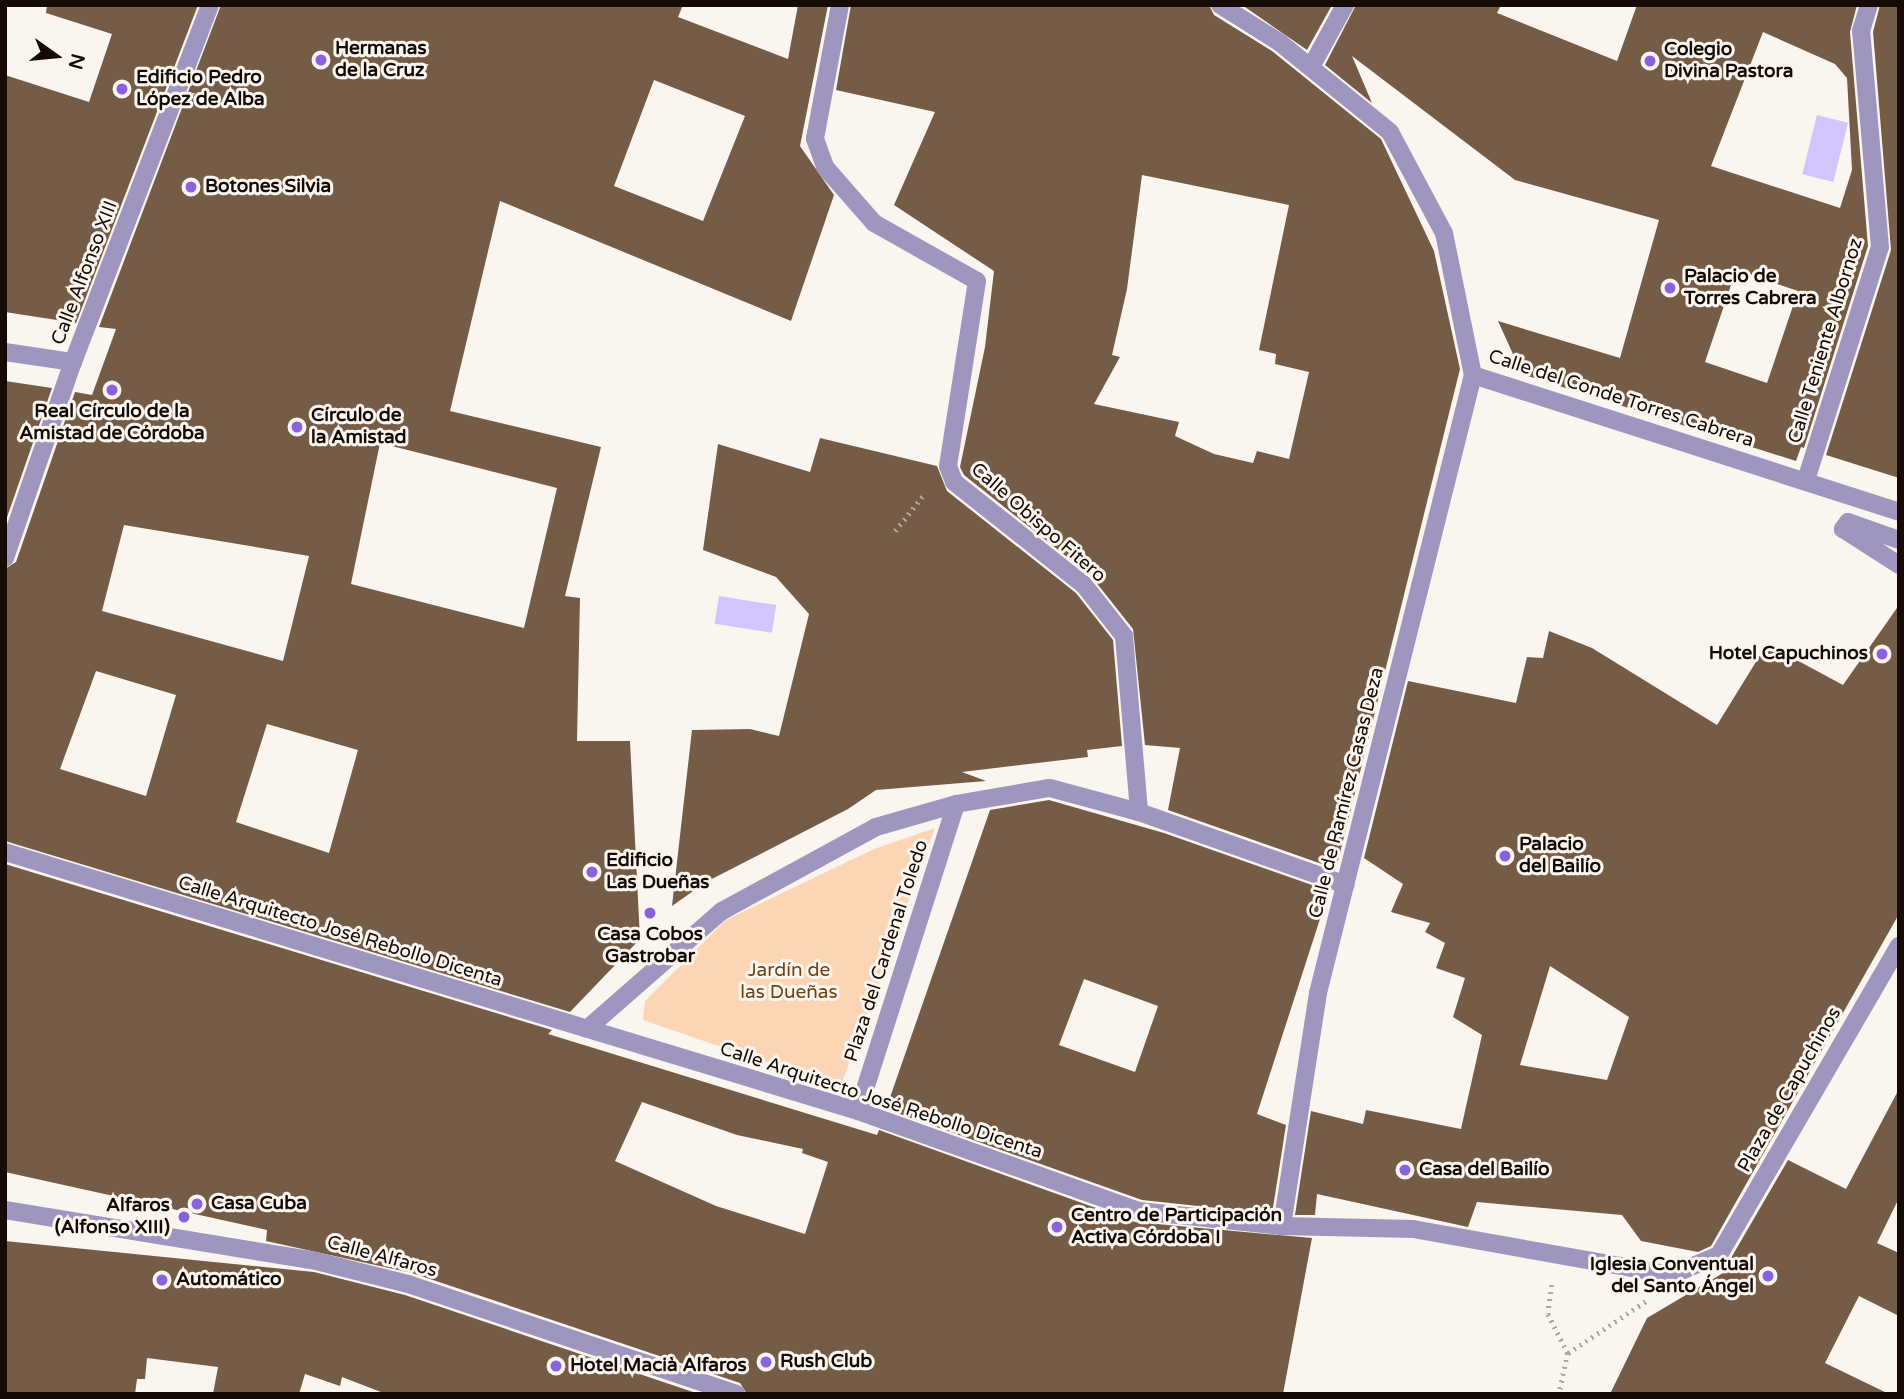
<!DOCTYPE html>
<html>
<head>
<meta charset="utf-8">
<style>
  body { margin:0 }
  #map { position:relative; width:1904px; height:1399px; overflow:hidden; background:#fbf5f0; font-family:"Varela Round",sans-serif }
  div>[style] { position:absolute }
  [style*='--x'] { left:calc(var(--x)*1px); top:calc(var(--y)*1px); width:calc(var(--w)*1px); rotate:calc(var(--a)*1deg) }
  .green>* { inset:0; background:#fbd5b4 }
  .water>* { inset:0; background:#d2c5fc; transform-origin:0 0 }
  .building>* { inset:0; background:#755c46 }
  .path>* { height:4.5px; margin-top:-2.25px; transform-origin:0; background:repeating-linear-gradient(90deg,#aea7a1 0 2px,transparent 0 7px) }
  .pedestrian>* { height:18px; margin:-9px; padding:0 9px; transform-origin:9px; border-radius:9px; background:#9f96c0 }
  .minor>* { height:18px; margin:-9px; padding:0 9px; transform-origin:9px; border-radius:9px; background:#9f96c0 }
  .dots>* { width:19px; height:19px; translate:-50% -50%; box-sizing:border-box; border:4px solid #fbf5f0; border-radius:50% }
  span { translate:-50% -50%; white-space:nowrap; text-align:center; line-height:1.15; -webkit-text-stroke:6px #fbf5f0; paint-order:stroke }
  .poi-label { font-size:19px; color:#150b04; font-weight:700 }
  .left { translate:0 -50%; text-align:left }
  .right { translate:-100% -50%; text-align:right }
  .street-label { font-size:19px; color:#150b04 }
  .park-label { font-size:19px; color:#6e4211 }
  .frame { position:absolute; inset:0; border:7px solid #150b04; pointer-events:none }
  .north { position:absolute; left:21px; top:21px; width:70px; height:70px; -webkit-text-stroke:5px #fbf5f0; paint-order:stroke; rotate:105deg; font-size:19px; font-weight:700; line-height:28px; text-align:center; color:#150b04 }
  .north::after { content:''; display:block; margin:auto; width:24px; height:32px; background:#150b04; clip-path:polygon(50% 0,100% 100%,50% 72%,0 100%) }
</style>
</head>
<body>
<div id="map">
  <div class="green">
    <div style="clip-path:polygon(935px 828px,840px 1088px,643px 1020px,645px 1001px,726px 920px,874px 849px)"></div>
  </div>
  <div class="water">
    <div style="left:1817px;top:115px;width:32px;height:61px;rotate:14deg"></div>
    <div style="left:719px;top:596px;width:58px;height:28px;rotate:9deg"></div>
  </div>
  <div class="building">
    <div style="clip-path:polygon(47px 5px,198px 5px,76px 323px,5px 312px,5px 75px,89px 102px,112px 34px,46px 13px)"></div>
    <div style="clip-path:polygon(evenodd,221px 5px,683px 5px,678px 17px,788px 59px,798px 5px,828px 5px,800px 146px,834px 195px,791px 321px,500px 201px,450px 411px,601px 447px,565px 596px,580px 598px,577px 741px,630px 741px,640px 939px,570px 1012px,5px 841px,5px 569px,16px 562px,75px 392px,92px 395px,116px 329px,99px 327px,221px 5px,654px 80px,745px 116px,703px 221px,614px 186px,654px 80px,221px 5px,380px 443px,557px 488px,524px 628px,351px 584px,380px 443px,221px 5px,124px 525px,309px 556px,283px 661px,102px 611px,124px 525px,221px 5px,96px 671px,176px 695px,146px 796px,60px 769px,96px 671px,221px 5px,267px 724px,358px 750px,329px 853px,236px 822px,267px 724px)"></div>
    <div style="clip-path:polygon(evenodd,851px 5px,1209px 5px,1214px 15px,1272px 51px,1381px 139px,1434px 251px,1460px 369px,1336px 869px,1168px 810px,1180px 748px,1145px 745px,1133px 629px,1091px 576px,964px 475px,960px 467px,985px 347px,994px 271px,894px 205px,935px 112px,836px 90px,851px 5px,1142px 175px,1289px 205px,1259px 350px,1276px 354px,1275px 364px,1309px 372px,1289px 459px,1257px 451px,1253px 463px,1214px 454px,1175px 436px,1179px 422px,1094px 404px,1120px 357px,1112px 355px,1127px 289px,1142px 175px)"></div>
    <div style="clip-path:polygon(1242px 5px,1332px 5px,1307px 50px)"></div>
    <div style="clip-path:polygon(evenodd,1356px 5px,1501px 5px,1497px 13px,1617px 61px,1637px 5px,1857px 5px,1850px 32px,1868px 246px,1804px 448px,1801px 447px,1796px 461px,1522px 374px,1498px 321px,1620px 358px,1659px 220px,1515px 180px,1352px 56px,1372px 103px,1325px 65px,1356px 5px,1763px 32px,1835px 64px,1847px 78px,1852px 170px,1840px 208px,1711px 166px,1763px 32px,1356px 5px,1736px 270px,1798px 291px,1767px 383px,1705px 362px,1736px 270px)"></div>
    <div style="clip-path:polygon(1880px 5px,1899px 5px,1899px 478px,1826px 455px,1891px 250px,1873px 32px)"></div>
    <div style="clip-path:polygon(5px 381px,52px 388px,5px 523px)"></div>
    <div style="clip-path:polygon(820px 438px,937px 466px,947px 491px,1076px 593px,1113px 640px,1122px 746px,1087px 750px,1088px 757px,962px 772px,986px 781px,876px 790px,848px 809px,706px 882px,672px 906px,692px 730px,750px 729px,779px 736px,809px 614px,776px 577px,703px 550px,718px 444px,810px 472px)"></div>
    <div style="clip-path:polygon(evenodd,1899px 605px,1899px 914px,1711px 1246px,1698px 1252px,1641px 1241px,1622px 1215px,1477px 1202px,1468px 1227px,1317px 1194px,1315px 1215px,1295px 1215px,1311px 1111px,1363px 1124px,1366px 1110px,1461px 1129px,1482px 1035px,1453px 1017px,1465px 978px,1436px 968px,1445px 943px,1425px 932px,1430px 923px,1391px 912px,1403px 884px,1364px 858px,1408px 681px,1516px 703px,1527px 657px,1543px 658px,1549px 631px,1592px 648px,1717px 725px,1767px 644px,1843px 685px,1899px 605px,1550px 966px,1629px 1017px,1607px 1080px,1520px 1065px,1550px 966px)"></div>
    <div style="clip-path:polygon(evenodd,1049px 800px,1164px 833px,1329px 891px,1257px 1114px,1286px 1125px,1272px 1214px,1142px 1200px,886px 1109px,990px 810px,1049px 800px,1084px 979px,1158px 1006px,1135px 1072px,1059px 1045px,1084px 979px)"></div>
    <div style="clip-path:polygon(evenodd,5px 864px,552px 1030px,548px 1034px,877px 1135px,879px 1130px,1135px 1222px,1312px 1238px,1283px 1394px,747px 1394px,740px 1383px,412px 1273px,266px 1241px,267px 1230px,5px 1172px,5px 864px,642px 1102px,737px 1135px,803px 1149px,802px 1153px,828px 1162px,805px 1234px,716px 1206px,615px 1161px,642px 1102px)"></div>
    <div style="clip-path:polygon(1899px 1089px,1899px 1198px,1877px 1243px,1899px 1253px,1899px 1316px,1859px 1296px,1825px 1363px,1889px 1394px,1610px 1394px,1647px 1318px,1745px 1260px,1731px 1258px,1788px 1160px,1846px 1189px)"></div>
    <div style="clip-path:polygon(5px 1241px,314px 1272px,405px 1295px,699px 1394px,386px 1394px,342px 1377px,340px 1386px,305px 1374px,299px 1394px,213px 1394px,218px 1367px,147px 1358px,145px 1379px,137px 1379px,135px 1394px,5px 1394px)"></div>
  </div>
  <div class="path">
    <div style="--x:895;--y:531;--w:48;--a:-51.7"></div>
    <div style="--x:1552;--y:1285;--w:29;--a:98"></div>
    <div style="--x:1548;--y:1314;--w:44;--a:62.9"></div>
    <div style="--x:1568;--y:1353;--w:42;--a:102.4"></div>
    <div style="--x:1568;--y:1353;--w:94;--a:-33.7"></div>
  </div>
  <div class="pedestrian">
    <div style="--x:840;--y:5;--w:136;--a:100.6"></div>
    <div style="--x:815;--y:139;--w:30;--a:70"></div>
    <div style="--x:825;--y:167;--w:74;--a:48.8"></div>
    <div style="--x:874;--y:223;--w:118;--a:29.4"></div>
    <div style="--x:977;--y:281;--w:187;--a:98.9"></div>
    <div style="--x:948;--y:466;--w:17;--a:69"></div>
    <div style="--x:954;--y:482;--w:166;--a:38.4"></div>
    <div style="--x:1084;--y:585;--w:65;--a:51.9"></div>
    <div style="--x:1124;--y:636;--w:177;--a:85.1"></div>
    <div style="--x:1311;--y:67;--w:71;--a:-61.3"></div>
    <div style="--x:1806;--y:480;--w:244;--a:-72.4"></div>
    <div style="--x:1880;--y:247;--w:217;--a:-95"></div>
    <div style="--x:1861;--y:31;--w:27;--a:-73"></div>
    <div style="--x:1899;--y:540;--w:54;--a:-160.6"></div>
    <div style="--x:1848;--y:522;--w:9;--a:126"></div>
    <div style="--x:1843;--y:529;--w:67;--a:32.7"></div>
    <div style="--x:858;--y:1111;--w:322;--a:-72.3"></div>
    <div style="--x:1413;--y:1229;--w:263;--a:10.1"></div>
    <div style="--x:1672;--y:1275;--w:51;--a:-23.1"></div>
    <div style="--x:1719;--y:1255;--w:358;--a:-59.8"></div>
  </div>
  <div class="minor">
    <div style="--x:1220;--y:5;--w:70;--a:32.1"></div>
    <div style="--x:1279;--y:42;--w:143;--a:39"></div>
    <div style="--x:1390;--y:132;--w:115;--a:61.9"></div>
    <div style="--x:1444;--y:233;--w:145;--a:78.5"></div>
    <div style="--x:1473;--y:375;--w:637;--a:104.08"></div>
    <div style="--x:1318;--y:993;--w:236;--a:98.8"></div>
    <div style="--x:5;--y:352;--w:69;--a:8.4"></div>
    <div style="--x:1473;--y:375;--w:447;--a:17.8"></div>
    <div style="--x:5;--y:558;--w:207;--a:-70.9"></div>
    <div style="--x:73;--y:362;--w:382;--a:-69"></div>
    <div style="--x:5;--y:852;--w:891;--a:16.89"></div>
    <div style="--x:858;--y:1111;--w:298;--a:19.6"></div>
    <div style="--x:1139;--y:1211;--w:144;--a:6"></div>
    <div style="--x:1282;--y:1226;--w:131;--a:1.3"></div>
    <div style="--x:587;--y:1029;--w:179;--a:-41.2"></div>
    <div style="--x:722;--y:911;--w:175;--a:-28.6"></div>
    <div style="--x:876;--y:827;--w:83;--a:-16"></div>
    <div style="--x:956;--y:804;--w:95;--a:-9.7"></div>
    <div style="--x:1050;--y:788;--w:92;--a:15.1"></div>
    <div style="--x:1139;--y:812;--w:219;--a:19.4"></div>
    <div style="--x:5;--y:1210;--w:315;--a:9.3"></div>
    <div style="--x:316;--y:1261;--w:95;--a:14"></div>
    <div style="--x:408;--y:1284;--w:346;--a:18.5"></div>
  </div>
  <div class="dots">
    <div style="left:321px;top:60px;background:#8a62dd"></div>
    <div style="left:1650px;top:61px;background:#8a62dd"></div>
    <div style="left:122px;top:89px;background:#8a62dd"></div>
    <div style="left:191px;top:187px;background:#8a62dd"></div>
    <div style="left:1670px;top:288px;background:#8a62dd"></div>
    <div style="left:112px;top:390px;background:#8a62dd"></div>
    <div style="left:297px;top:427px;background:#8a62dd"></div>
    <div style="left:1882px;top:654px;background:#8a62dd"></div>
    <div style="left:1505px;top:856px;background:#8a62dd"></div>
    <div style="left:592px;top:872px;background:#8a62dd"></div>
    <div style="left:650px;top:913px;background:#8a62dd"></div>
    <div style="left:1405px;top:1170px;background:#8a62dd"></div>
    <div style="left:197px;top:1204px;background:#8a62dd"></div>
    <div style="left:184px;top:1217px;background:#8a62dd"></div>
    <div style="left:1057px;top:1227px;background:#8a62dd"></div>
    <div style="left:1768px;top:1276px;background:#8a62dd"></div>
    <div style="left:162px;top:1280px;background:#8a62dd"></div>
    <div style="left:766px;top:1362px;background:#8a62dd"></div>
    <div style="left:556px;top:1366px;background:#8a62dd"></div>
  </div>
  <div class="poi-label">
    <span class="left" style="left:335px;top:60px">Hermanas<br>de la Cruz</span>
    <span class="left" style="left:1664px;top:61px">Colegio<br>Divina Pastora</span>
    <span class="left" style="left:136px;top:89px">Edificio Pedro<br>López de Alba</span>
    <span class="left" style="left:205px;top:187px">Botones Silvia</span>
    <span class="left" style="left:1684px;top:288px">Palacio de<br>Torres Cabrera</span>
    <span style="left:112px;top:423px">Real Círculo de la<br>Amistad de Córdoba</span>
    <span class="left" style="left:311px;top:427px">Círculo de<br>la Amistad</span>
    <span class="right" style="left:1868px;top:654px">Hotel Capuchinos</span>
    <span class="left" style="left:1519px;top:856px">Palacio<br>del Bailío</span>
    <span class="left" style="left:606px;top:872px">Edificio<br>Las Dueñas</span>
    <span style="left:650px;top:946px">Casa Cobos<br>Gastrobar</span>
    <span class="left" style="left:1419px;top:1170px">Casa del Bailío</span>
    <span class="left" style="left:211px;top:1204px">Casa Cuba</span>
    <span class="right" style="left:170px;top:1217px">Alfaros<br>(Alfonso XIII)</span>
    <span class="left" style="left:1071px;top:1227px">Centro de Participación<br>Activa Córdoba I</span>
    <span class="right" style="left:1754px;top:1276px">Iglesia Conventual<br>del Santo Ángel</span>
    <span class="left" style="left:176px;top:1280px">Automático</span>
    <span class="left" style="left:780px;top:1362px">Rush Club</span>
    <span class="left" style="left:570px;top:1366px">Hotel Macià Alfaros</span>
  </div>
  <div class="street-label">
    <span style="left:85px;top:273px;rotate:-69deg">Calle Alfonso XIII</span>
    <span style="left:1826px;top:341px;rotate:-73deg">Calle Teniente Albornoz</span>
    <span style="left:1621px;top:399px;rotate:18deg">Calle del Conde Torres Cabrera</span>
    <span style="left:1038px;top:523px;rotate:41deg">Calle Obispo Fitero</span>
    <span style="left:1347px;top:793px;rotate:-76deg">Calle de Ramírez Casas Deza</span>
    <span style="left:340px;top:932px;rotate:17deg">Calle Arquitecto José Rebollo Dicenta</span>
    <span style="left:887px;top:951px;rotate:-72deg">Plaza del Cardenal Toledo</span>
    <span style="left:1790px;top:1090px;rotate:-60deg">Plaza de Capuchinos</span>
    <span style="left:881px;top:1101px;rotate:18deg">Calle Arquitecto José Rebollo Dicenta</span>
    <span style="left:382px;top:1257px;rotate:15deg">Calle Alfaros</span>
  </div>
  <div class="park-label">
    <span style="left:789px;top:982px">Jardín de<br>las Dueñas</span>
  </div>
  <div class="frame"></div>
  <div class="north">N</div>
</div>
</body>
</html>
